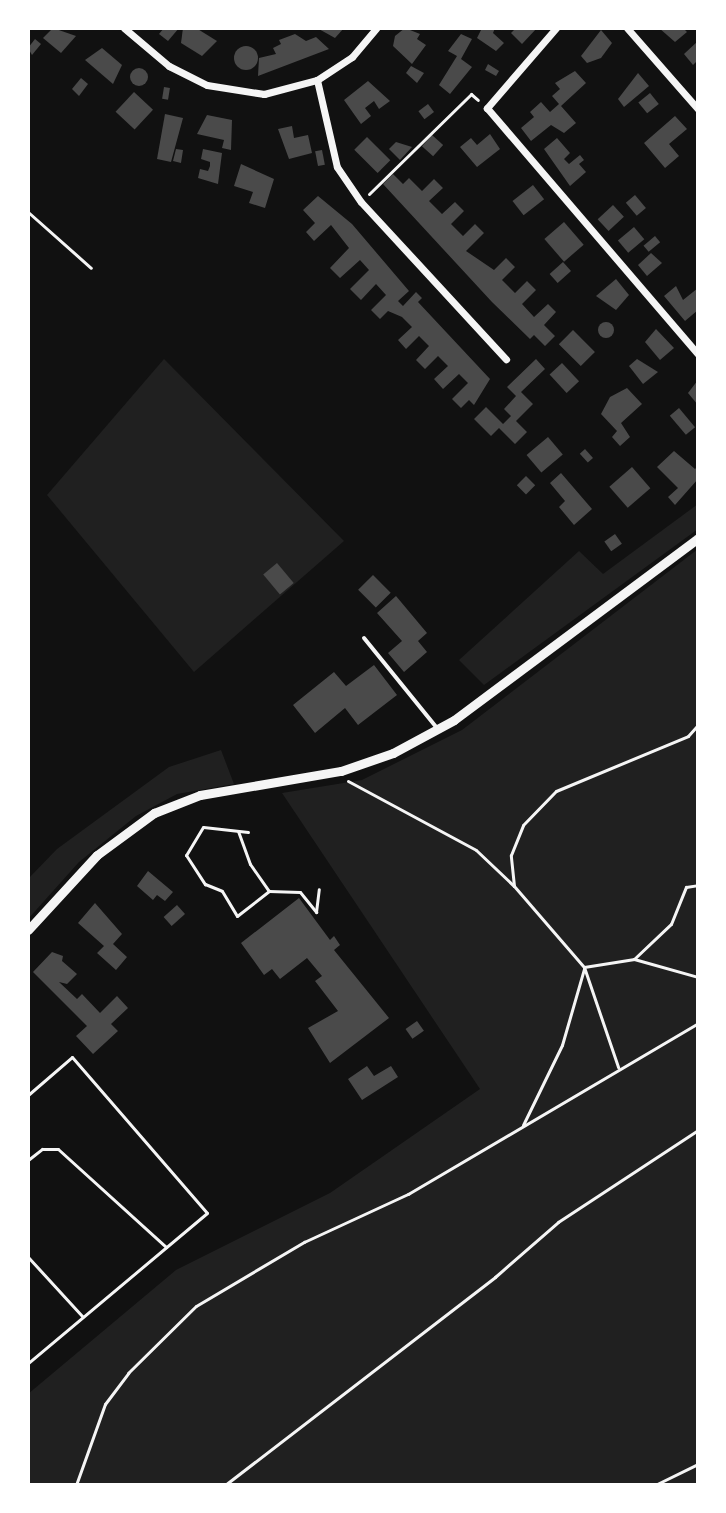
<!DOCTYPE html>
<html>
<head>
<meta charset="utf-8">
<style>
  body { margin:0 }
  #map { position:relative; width:726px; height:1513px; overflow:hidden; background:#111; font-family:Helvetica,sans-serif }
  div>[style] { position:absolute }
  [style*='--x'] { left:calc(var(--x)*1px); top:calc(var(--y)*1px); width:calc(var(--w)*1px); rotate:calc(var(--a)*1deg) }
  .green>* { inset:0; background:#202020 }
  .building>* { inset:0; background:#4a4a4a; transform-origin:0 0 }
  .round { border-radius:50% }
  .path>* { height:3px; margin:-1.5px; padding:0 1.5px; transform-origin:1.5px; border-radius:1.5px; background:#f5f5f5 }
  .service>* { height:4px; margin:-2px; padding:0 2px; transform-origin:2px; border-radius:2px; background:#f5f5f5 }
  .minor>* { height:7px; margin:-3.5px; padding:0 3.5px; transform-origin:3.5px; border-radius:3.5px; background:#f5f5f5 }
  .tertiary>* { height:9px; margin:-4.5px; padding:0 4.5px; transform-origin:4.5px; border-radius:4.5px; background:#f5f5f5 }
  span { translate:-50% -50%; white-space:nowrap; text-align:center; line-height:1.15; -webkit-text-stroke:6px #fff; paint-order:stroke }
  .frame { position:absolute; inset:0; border:30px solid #fff; pointer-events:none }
</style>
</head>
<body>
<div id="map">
  <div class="green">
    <div style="clip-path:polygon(164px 359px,344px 541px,194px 672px,47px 495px)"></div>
    <div style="clip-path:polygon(698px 504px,698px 529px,484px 685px,459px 660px,579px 551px,603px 574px)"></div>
    <div style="clip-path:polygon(698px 549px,698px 1485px,28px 1485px,28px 1394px,176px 1270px,330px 1193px,480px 1089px,282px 793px,362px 780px,462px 730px)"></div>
    <div style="clip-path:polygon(221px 750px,234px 784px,177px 794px,136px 816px,79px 862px,28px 919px,28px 879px,57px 849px,169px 767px)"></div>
  </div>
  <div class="building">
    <div style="clip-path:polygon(53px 28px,76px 36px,61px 53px,43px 38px)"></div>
    <div style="clip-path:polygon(164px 28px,179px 28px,168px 41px,159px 34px)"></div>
    <div style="clip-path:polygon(183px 28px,196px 28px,217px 41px,202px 56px,181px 43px)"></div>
    <div style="clip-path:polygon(317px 28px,344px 28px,335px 38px)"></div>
    <div style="clip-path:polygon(405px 28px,420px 34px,417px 39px,426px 45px,412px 64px,393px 46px,395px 36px)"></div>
    <div style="clip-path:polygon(482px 28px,495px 28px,493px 33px,504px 43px,496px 51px,477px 38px)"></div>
    <div style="clip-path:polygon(516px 28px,537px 28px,522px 44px,511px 33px)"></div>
    <div style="clip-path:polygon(659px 28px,683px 28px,687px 32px,675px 42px)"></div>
    <div style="clip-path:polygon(601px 30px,612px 43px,601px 58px,587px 63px,581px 56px)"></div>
    <div style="clip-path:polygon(295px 34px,306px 41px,316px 37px,329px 49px,258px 76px,259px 58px,276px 54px,273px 48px,281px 44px,279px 40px)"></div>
    <div style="clip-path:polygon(461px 34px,472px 39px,461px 59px,472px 67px,450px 94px,439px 85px,457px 56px,448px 51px)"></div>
    <div style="clip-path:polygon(35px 39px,41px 44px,32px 55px,28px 48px)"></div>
    <div style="clip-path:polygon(698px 41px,698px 60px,693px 65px,684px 54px)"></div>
    <div class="round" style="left:234px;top:46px;width:24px;height:24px"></div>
    <div style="clip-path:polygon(102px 48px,122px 65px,113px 84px,85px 60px)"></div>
    <div style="clip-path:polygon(488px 64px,499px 71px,496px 76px,485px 70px)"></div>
    <div style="clip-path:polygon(411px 66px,424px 73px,417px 83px,406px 73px)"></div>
    <div class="round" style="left:130px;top:68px;width:18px;height:18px"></div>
    <div style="clip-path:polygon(575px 71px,586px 83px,561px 106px,576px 123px,564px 133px,551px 125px,531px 141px,521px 128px,534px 117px,530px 112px,541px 102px,550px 112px,559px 104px,552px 96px,560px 89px,555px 83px)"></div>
    <div style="clip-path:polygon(638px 73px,649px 86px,624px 107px,618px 99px)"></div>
    <div style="clip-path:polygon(81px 78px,88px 84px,79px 96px,72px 89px)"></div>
    <div style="clip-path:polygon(368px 81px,390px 101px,379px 109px,374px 101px,365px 108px,371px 116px,361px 124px,344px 100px)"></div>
    <div style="left:164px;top:87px;width:6px;height:12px;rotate:9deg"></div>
    <div style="left:134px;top:92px;width:26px;height:27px;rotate:43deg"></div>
    <div style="left:650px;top:93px;width:14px;height:15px;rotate:51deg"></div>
    <div style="left:428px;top:104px;width:10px;height:12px;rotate:53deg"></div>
    <div style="clip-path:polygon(165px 114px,183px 118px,171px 162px,157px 159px)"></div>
    <div style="clip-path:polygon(207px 115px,232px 120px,231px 150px,222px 148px,224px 140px,197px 134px)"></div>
    <div style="clip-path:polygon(675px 116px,687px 129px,669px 144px,679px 156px,665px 168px,644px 143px)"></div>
    <div style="clip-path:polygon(292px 126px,294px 138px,308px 135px,312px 153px,289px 159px,278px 129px)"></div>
    <div style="clip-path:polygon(490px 134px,500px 149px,477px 167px,460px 147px,471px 138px,477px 145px)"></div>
    <div style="left:432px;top:135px;width:15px;height:15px;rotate:42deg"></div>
    <div style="left:367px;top:137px;width:33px;height:18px;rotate:45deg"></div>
    <div style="clip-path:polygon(557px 138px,570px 153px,564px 159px,569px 164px,580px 155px,584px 160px,579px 164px,586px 172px,570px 186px,544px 149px)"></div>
    <div style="clip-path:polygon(396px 142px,412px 147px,400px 160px,389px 149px)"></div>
    <div style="clip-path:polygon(176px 149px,183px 150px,181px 163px,173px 161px)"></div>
    <div style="clip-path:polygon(203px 149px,222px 153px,218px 184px,198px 178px,200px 169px,208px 171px,210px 166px,210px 162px,201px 159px)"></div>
    <div style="left:322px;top:150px;width:15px;height:7px;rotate:79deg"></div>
    <div style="clip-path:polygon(241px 164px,274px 179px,265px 208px,249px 203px,253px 192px,234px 186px)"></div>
    <div style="clip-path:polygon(393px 174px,403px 184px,409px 178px,422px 191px,434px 179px,443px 188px,429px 201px,442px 214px,455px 202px,464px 211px,451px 224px,463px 236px,475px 224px,484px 233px,466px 251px,494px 270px,506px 258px,515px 267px,502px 280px,515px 293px,527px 281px,536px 290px,522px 304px,534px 317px,548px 304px,556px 312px,544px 325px,555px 336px,545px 346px,534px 335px,530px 339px,492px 302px,383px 184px)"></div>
    <div style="left:533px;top:185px;width:18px;height:26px;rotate:52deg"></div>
    <div style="left:635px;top:195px;width:17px;height:12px;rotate:50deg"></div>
    <div style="clip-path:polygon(318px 196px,352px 224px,409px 291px,398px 301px,403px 306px,416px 292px,422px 298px,418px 302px,490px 379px,474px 405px,469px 400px,461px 408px,452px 399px,468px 383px,459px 374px,443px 389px,434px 379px,448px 366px,438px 356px,425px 369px,416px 360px,429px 346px,419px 336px,406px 349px,398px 340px,412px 327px,402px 317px,388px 311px,380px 319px,371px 310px,386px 295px,376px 284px,361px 300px,350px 289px,369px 270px,360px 260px,340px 278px,330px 268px,349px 248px,331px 225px,314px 241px,306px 232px,315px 223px,303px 210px)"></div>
    <div style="left:613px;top:205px;width:16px;height:21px;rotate:47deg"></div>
    <div style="left:564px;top:222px;width:30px;height:26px;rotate:49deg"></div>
    <div style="left:634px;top:227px;width:16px;height:21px;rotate:50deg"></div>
    <div style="left:655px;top:236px;width:8px;height:15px;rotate:50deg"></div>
    <div style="clip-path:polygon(651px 253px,662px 263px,647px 276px,638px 265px)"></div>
    <div style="left:563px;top:262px;width:12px;height:18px;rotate:48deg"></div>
    <div style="clip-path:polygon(616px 279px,629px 295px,616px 310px,596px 296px)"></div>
    <div style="clip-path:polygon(676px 286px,683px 300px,698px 288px,698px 310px,685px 321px,664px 296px)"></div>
    <div class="round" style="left:598px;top:322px;width:16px;height:16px"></div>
    <div style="clip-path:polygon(656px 329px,674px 348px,660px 360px,645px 342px)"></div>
    <div style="left:573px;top:330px;width:31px;height:20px;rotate:45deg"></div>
    <div style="clip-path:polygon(536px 359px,545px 369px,521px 392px,533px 404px,516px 421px,527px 432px,515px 444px,499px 428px,491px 436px,474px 419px,486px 407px,503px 424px,511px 416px,504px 409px,516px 396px,507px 387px)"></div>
    <div style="clip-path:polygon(637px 359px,658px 372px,643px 384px,629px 366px)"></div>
    <div style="left:562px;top:363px;width:25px;height:17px;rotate:47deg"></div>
    <div style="clip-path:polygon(698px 380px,698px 405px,688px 393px)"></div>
    <div style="clip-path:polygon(627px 388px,642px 404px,621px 423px,630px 437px,620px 446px,612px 437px,617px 431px,601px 414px,610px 397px)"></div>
    <div style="left:679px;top:408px;width:25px;height:12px;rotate:50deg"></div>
    <div style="left:548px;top:437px;width:23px;height:28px;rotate:50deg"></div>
    <div style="left:585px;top:449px;width:12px;height:7px;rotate:48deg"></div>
    <div style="clip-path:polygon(674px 451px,695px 469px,698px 466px,698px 479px,675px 505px,668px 497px,678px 488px,657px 467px)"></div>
    <div style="left:632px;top:467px;width:28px;height:30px;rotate:49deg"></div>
    <div style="clip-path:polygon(561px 473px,592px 509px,574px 525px,559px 507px,565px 501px,550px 483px)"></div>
    <div style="left:526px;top:476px;width:13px;height:13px;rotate:45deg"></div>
    <div style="left:615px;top:534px;width:12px;height:13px;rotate:55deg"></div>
    <div style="left:277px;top:563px;width:26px;height:18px;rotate:50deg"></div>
    <div style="left:373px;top:575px;width:25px;height:21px;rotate:45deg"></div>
    <div style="clip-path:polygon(396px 596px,427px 633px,418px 641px,427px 652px,404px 672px,388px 653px,402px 641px,377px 613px)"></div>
    <div style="clip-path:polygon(374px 665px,397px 695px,358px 725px,345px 708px,315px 733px,293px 705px,334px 672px,346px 686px)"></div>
    <div style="clip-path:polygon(148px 871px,173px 892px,165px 901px,157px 895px,153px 900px,137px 886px)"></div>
    <div style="clip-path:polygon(299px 898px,330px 940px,334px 936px,340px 945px,334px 950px,389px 1018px,330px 1063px,308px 1028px,338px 1011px,315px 981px,322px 976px,307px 958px,280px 979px,272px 969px,264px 975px,241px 943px)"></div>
    <div style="clip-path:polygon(95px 903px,122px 934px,113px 944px,127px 957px,116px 970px,97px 953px,104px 946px,78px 923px)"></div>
    <div style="left:177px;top:905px;width:12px;height:18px;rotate:48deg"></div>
    <div style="clip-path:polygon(52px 952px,63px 956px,62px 961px,77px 974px,67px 984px,59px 982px,77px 999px,82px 994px,100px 1013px,117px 996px,128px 1008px,111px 1024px,118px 1031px,93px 1054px,76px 1036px,87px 1026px,33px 972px)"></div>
    <div style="left:417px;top:1021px;width:12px;height:14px;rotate:55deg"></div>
    <div style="clip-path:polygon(367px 1066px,374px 1076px,391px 1066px,398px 1077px,362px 1100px,348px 1079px)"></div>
  </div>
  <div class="path">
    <div style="--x:369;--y:194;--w:143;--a:-44.4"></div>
    <div style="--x:471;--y:94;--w:9;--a:41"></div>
    <div style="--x:28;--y:212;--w:84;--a:41.6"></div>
    <div style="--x:348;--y:781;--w:145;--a:28.3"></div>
    <div style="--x:476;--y:850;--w:52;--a:43.5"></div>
    <div style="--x:514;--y:886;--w:107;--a:49.2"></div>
    <div style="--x:584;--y:967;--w:106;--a:71.2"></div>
    <div style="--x:238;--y:831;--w:35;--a:70"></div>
    <div style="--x:250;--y:864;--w:33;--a:55"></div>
    <div style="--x:248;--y:832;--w:45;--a:-173.7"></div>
    <div style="--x:203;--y:827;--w:33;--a:121"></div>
    <div style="--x:186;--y:855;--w:35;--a:57"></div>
    <div style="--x:205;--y:884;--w:18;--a:22"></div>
    <div style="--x:222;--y:891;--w:29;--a:59"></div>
    <div style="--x:237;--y:916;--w:41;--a:-38"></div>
    <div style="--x:269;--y:891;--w:31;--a:2"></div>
    <div style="--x:300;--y:892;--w:26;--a:51"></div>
    <div style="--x:316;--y:912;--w:23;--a:-83"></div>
    <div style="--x:514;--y:886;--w:31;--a:-96"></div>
    <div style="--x:511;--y:855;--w:32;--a:-68"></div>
    <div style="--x:523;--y:825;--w:47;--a:-45.9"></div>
    <div style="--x:556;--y:791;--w:143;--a:-22.6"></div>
    <div style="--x:688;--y:736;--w:15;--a:-48"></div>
    <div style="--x:634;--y:959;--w:51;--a:-43.4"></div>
    <div style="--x:671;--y:924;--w:40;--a:-68"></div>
    <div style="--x:686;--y:887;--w:12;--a:-9"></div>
    <div style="--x:584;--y:967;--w:51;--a:-9.1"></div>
    <div style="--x:634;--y:959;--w:66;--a:15.7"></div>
    <div style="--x:28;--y:1095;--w:58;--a:-40.8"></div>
    <div style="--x:72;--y:1057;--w:206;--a:49.1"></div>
    <div style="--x:207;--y:1213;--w:234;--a:140"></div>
    <div style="--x:523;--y:1125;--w:89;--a:-64"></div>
    <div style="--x:562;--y:1045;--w:79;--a:-73.9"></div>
    <div style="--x:28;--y:1160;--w:18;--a:-38"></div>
    <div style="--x:42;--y:1149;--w:16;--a:0"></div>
    <div style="--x:58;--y:1149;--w:146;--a:42.2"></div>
    <div style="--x:28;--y:1257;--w:81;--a:47.5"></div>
    <div style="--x:76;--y:1485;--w:86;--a:-70.3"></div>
    <div style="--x:105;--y:1404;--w:39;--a:-53"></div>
    <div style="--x:128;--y:1373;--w:95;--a:-44.6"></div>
    <div style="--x:196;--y:1306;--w:126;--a:-30.7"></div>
    <div style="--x:304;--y:1242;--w:115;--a:-24.8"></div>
    <div style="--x:408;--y:1194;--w:337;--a:-30.5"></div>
    <div style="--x:225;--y:1485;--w:341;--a:-37.6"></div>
    <div style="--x:495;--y:1277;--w:84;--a:-41.1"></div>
    <div style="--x:558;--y:1222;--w:168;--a:-33.3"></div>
    <div style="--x:655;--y:1485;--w:48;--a:-26"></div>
  </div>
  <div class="service">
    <div style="--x:364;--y:638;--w:114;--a:51"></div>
  </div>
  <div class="minor">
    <div style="--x:124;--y:28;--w:59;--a:40.2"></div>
    <div style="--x:169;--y:66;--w:42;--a:26.6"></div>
    <div style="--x:207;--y:85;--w:58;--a:9"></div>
    <div style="--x:264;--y:94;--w:55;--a:-14.8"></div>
    <div style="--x:317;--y:80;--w:42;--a:-33.3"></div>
    <div style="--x:352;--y:57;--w:38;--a:-50"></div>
    <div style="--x:556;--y:28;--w:106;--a:130.8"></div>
    <div style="--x:487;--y:108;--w:324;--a:49.4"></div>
    <div style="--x:627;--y:28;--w:108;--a:48.8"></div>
    <div style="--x:317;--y:80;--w:89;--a:77.1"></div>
    <div style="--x:337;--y:167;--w:42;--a:55.6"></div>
    <div style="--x:361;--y:202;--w:214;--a:47.3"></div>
  </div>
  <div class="tertiary">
    <div style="--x:28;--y:930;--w:102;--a:-47.4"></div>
    <div style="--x:97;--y:855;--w:71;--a:-36.4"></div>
    <div style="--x:154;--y:813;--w:49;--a:-21.4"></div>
    <div style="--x:200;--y:795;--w:143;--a:-9.7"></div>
    <div style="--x:341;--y:771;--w:55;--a:-19.1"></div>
    <div style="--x:393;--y:753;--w:69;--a:-28.4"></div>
    <div style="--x:454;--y:720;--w:304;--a:-36.7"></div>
  </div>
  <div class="frame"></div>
</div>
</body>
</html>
